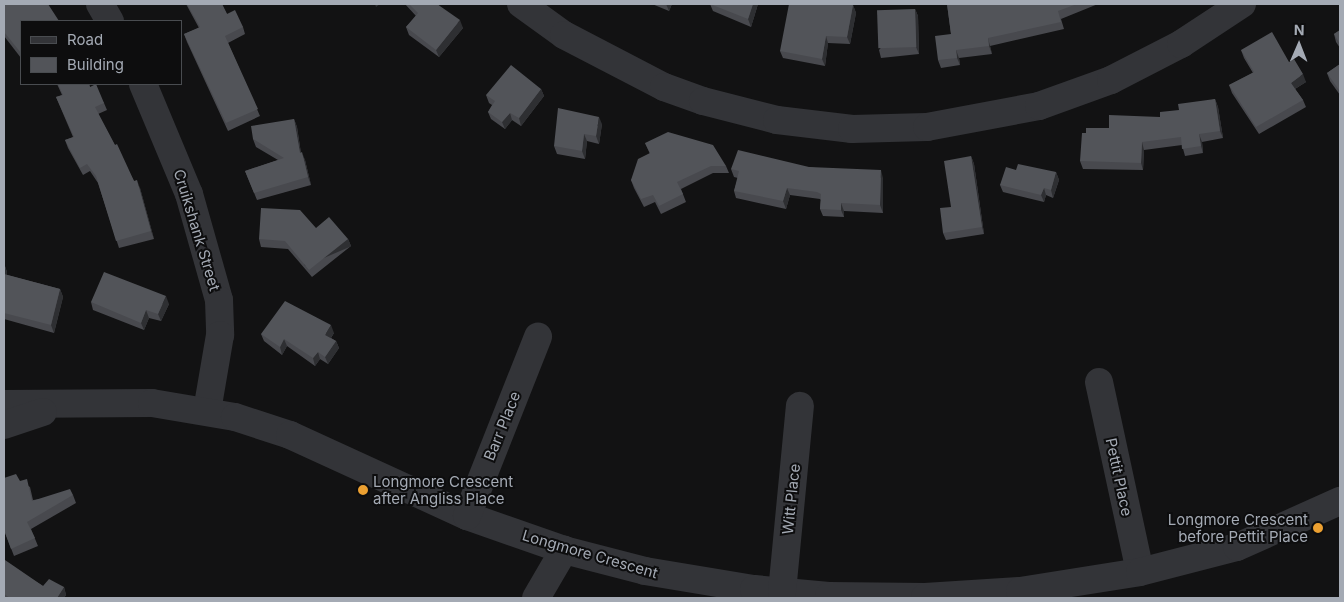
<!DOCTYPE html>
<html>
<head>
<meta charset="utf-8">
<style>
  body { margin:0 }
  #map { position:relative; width:1344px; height:602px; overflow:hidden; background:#121213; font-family:Inter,sans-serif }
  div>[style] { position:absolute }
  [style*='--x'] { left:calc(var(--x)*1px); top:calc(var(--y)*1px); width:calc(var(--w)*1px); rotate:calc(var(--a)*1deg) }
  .minor>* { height:28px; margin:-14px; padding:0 14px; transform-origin:14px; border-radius:14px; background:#333438 }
  .wall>* { inset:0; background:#48494e }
  .shaded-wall>* { inset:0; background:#2e2f32; transform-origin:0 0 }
  .building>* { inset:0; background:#525459; transform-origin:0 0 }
  .dots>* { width:14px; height:14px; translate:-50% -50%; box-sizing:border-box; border:2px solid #0d0d0e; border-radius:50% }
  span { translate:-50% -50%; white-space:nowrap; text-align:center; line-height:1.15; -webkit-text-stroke:4px #0d0d0e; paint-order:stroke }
  .street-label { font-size:15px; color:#a4aab4 }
  .poi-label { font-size:15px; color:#a4aab4 }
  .left { translate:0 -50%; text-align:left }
  .right { translate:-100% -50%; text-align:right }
  .frame { position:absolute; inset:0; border:5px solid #a4aab4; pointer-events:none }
  .legend { position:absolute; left:20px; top:20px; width:162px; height:65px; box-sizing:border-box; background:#0d0d0e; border:1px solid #494c50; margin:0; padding:6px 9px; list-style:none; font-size:15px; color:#a4aab4 }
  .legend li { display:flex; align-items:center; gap:10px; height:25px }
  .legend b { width:25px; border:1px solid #494c50 }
  .north { position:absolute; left:1274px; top:20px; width:50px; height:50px; -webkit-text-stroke:4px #0d0d0e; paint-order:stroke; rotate:1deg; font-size:14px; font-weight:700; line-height:20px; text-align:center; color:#a4aab4 }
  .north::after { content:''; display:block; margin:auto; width:18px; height:22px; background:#a4aab4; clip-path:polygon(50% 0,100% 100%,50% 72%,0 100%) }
</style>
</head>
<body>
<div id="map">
  <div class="minor">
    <div style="--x:100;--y:4;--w:20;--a:60"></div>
    <div style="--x:521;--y:4;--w:53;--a:35.8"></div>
    <div style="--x:564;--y:35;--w:113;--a:27.5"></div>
    <div style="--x:664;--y:87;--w:41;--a:19.7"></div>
    <div style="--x:703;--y:101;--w:76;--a:14.4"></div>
    <div style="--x:777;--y:120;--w:76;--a:6.8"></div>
    <div style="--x:852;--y:129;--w:75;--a:-1.5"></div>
    <div style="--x:927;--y:127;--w:114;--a:-10.6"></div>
    <div style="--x:1039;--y:106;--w:77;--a:-19.9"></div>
    <div style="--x:1111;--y:80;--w:79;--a:-27.2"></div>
    <div style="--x:1181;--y:44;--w:73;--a:-33.3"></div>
    <div style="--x:143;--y:84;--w:119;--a:67.3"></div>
    <div style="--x:189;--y:194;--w:110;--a:74.2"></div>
    <div style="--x:219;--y:300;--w:35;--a:88"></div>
    <div style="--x:220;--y:335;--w:77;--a:99.7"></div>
    <div style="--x:1099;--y:382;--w:194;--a:77.8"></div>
    <div style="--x:4;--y:404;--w:148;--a:-0.4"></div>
    <div style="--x:152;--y:403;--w:84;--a:9.6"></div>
    <div style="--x:235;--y:417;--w:58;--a:18.1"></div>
    <div style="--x:290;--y:435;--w:195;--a:24.6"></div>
    <div style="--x:467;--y:516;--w:103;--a:19.3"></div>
    <div style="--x:564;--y:550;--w:84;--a:14.5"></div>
    <div style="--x:645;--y:571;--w:110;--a:9.4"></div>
    <div style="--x:754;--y:589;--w:75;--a:5.3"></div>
    <div style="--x:829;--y:596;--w:96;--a:0.6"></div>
    <div style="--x:925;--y:597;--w:95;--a:-3.6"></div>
    <div style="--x:1020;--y:591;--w:121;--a:-9"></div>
    <div style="--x:1140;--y:572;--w:100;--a:-14.5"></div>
    <div style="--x:1237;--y:547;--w:113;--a:-24.1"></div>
    <div style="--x:4;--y:425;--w:41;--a:-18.4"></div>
    <div style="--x:467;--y:516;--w:193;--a:-68.4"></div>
    <div style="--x:782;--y:592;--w:187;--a:-84.5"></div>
    <div style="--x:536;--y:598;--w:56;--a:-59.7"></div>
  </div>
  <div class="wall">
    <div style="clip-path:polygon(4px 4px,21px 21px,21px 58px,4px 36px)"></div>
    <div style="clip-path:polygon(186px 4px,222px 4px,227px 14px,243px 27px,245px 34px,228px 43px,260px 116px,228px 131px,187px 42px,184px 34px,199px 28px)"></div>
    <div style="clip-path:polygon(405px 4px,437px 4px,463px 28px,439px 57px,409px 35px,406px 27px,416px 16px)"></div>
    <div style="clip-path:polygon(652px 4px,672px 4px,669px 11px)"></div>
    <div style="clip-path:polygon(710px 4px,758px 4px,751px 27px,713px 11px)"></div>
    <div style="clip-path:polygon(947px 4px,1098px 4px,1061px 19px,1064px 29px,990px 46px,992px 54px,959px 58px,960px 65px,941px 68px,938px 60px,951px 34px)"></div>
    <div style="clip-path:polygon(853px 5px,856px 13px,850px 44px,828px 43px,825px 66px,783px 58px,780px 51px)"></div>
    <div style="clip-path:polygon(915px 9px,918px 16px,919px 54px,881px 58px,879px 50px)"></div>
    <div style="clip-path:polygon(1340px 30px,1340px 48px,1336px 42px,1334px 34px)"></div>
    <div style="clip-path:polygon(1241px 50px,1289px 62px,1306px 82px,1295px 89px,1303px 100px,1306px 107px,1259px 134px,1232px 93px,1229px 85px,1253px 73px,1244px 58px)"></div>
    <div style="clip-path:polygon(1340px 64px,1340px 95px,1330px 81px,1327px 73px)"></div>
    <div style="clip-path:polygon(57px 84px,89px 84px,90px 87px,104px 103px,107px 110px,98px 114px,134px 181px,140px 188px,154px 239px,119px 248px,98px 183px,90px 171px,83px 175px,68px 148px,65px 140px,73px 137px,56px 97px,62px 95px)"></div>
    <div style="clip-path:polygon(541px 89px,544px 96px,521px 126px,512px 120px,505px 129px,491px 119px,488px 112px,492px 105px,489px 103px,486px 95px)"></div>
    <div style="clip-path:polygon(1215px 99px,1218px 107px,1223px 138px,1202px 142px,1203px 153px,1185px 156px,1182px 145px,1144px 150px,1143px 170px,1083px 169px,1080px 161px,1160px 117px)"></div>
    <div style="clip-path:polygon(294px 119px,297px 127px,301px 153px,305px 160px,311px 185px,257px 200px,245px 171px,278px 160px,256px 147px,253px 139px)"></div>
    <div style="clip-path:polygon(602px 124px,599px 144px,587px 141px,585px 159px,557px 154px,554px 146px)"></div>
    <div style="clip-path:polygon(645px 143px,726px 166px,729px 173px,713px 173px,681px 189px,686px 202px,661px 214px,655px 202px,644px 207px,634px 188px,631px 180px,650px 154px)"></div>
    <div style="clip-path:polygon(971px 156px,974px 164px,984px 234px,946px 240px,943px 233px,951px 207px)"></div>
    <div style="clip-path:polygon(809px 167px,883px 178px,883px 213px,844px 211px,844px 217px,823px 216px,820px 209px,821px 200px,820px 199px,790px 195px,786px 209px,736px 198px,734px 191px,738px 178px,734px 177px,731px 169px)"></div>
    <div style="clip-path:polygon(1016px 170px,1056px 172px,1059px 180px,1053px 198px,1046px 195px,1044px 202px,1003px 192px,1000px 185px)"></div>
    <div style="clip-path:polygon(316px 228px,348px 239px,351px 246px,312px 277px,288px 249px,261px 247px,259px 239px)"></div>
    <div style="clip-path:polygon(4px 263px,7px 272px,7px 275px,60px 289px,63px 297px,54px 333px,4px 319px)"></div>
    <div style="clip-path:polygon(91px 302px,169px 304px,161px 321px,149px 318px,144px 330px,93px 310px)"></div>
    <div style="clip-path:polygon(334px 333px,331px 338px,336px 341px,339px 348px,328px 364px,320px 359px,315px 366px,287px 346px,282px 355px,264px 341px,261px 334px)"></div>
    <div style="clip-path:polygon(20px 481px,30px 487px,33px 500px,73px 495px,76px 503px,31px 529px,38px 546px,14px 556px,4px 530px)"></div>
    <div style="clip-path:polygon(4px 562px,43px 586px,64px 587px,66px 595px,64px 598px,4px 598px)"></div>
  </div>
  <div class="shaded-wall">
    <div style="clip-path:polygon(375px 4px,380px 4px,376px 7px)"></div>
    <div style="clip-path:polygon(666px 4px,672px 4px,669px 11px)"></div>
    <div style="clip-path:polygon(753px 4px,758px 4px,751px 27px,748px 19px)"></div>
    <div style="clip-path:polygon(853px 5px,856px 13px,850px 44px,847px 37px)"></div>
    <div style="clip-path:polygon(915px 9px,918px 16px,919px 54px,916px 47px)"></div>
    <div style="clip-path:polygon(460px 20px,463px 28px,439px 57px,436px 50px)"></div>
    <div style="clip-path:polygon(826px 36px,828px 43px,825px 66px,822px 59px)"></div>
    <div style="clip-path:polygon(988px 38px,992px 54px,989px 46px)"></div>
    <div style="clip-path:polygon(956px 50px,959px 58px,960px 65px,957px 58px)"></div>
    <div style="clip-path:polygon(1303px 74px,1306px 82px,1293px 90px,1291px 83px)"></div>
    <div style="clip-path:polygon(541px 89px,544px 96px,521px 126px,519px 118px)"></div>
    <div style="clip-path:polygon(1215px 99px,1218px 107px,1223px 138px,1220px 131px)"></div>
    <div style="clip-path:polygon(510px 113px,512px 120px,505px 129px,502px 122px)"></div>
    <div style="clip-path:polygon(599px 117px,602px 124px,599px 144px,596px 136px)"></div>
    <div style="clip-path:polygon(294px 119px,297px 127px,302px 161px,300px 153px)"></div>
    <div style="clip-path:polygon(584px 134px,587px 141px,585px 159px,582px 151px)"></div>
    <div style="clip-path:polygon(1199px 134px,1202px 142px,1203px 153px,1201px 146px)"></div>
    <div style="clip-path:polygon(1142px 142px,1144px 150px,1143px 170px,1141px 163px)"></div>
    <div style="clip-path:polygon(302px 152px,305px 160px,311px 185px,308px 177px)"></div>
    <div style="clip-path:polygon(971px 156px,974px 164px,984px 234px,982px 227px)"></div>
    <div style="clip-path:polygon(881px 170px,883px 178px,883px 213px,880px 205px)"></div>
    <div style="clip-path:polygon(1056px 172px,1059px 180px,1053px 198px,1051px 190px)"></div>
    <div style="clip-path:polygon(137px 180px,140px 188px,154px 239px,151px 231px)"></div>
    <div style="clip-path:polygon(787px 188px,790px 195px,786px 209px,783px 201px)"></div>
    <div style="clip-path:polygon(1044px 188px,1046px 195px,1044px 202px,1041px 195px)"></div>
    <div style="clip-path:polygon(841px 203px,844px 211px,844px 217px,841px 210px)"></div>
    <div style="left:348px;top:239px;width:8px;height:50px;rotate:67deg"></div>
    <div style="clip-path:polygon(4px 264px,7px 272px,7px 282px,4px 274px)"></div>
    <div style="clip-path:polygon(60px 289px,63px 297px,54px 333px,51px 325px)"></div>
    <div style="clip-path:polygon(166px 296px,169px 304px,161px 321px,158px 314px)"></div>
    <div style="clip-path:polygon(146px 310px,149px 318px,144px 330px,141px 323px)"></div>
    <div style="clip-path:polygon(331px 325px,334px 333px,328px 342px,325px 335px)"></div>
    <div style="clip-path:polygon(284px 339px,287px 346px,282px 355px,280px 347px)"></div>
    <div style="clip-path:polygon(336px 341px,339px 348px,328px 364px,325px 357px)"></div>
    <div style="clip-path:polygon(318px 352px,320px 359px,315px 366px,313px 358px)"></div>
    <div style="clip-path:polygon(64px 587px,66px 595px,64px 598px,57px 598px)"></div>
  </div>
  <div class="building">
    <div style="clip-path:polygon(4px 4px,48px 4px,59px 21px,21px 21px,21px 53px,4px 32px)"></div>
    <div style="clip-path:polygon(187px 4px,222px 4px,227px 14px,235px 10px,243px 27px,225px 36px,258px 109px,226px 123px,184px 34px,200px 27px)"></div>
    <div style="clip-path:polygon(409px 4px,437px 4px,460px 20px,436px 50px,406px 27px,418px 13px)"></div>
    <div style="clip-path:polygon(710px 4px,753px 4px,748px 19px)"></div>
    <div style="clip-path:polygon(789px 4px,847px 4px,853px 5px,847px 37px,826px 36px,822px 59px,780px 51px)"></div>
    <div style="clip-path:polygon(947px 4px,1077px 4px,1058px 11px,1061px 22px,988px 38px,989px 46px,956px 50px,957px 58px,938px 60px,935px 36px,951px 34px)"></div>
    <div style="left:915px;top:9px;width:38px;height:38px;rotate:88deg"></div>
    <div style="clip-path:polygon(1340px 30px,1340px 44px,1334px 34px)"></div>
    <div style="clip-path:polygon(1272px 32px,1289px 62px,1294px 59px,1303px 74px,1291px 83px,1303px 100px,1256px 127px,1229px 85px,1254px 72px,1241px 50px)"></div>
    <div style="clip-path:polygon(1340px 64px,1340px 89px,1339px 90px,1327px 73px)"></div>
    <div style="clip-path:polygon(511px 65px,541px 89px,519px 118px,510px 113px,502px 122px,488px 112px,495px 101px,486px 95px)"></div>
    <div style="clip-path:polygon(58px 84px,89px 84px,90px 87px,96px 84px,104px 103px,95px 107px,115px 145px,117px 144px,134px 181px,137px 180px,151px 231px,116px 241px,96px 176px,87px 164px,80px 168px,65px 140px,74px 137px,56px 97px,63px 95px)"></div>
    <div style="clip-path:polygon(1215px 99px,1220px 131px,1199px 134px,1201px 146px,1182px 149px,1181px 137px,1142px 142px,1141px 163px,1080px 161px,1082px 133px,1086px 133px,1086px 128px,1109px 128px,1109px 115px,1160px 117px,1160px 112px,1179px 110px,1178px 104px)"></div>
    <div style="clip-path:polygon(558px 108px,599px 117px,596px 136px,584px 134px,582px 151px,554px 146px)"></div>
    <div style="clip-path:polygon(294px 119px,300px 153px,302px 152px,308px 177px,254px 193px,245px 171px,284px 158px,253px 139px,251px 126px)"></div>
    <div style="clip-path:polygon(668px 132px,713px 145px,726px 166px,711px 166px,677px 182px,683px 194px,659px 206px,653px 195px,641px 199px,631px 180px,638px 159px,650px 153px,645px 143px)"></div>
    <div style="clip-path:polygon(738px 150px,809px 167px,881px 170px,880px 205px,841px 203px,841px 210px,820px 209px,821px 194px,817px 192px,787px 188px,783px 201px,734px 191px,739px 171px,731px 169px)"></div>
    <div style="clip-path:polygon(971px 156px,982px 227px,943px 233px,940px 208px,951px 207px,944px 161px)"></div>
    <div style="clip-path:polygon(1018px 164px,1056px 172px,1051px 190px,1044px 188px,1041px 195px,1000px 185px,1006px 167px,1016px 170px)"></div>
    <div style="clip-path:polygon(261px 208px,300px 210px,316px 228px,329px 217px,348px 239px,309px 270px,285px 241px,259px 239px)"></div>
    <div style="clip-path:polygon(4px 263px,4px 274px,60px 289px,51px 325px,4px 313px)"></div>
    <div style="clip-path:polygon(104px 272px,166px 296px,158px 314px,146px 310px,141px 323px,91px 302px)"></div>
    <div style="clip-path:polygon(285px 301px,331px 325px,325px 335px,336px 341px,325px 357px,318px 352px,313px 358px,284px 339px,280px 347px,261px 334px)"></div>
    <div style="clip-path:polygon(16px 474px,20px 481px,27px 479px,32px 501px,70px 489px,73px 495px,27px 522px,35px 538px,11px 549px,4px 530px,4px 478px)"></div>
    <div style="clip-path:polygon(5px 560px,43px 586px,49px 579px,64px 587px,57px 598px,10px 598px,4px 594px,4px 562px)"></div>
  </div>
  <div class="dots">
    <div style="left:363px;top:490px;background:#eca031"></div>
    <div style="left:1318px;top:528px;background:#eca031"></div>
  </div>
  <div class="street-label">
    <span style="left:197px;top:230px;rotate:73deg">Cruikshank Street</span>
    <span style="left:502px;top:426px;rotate:-68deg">Barr Place</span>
    <span style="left:1119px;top:477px;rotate:78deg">Pettit Place</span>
    <span style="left:791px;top:499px;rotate:-84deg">Witt Place</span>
    <span style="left:590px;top:554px;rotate:16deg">Longmore Crescent</span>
  </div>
  <div class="poi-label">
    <span class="left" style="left:373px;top:490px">Longmore Crescent<br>after Angliss Place</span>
    <span class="right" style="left:1308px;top:528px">Longmore Crescent<br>before Pettit Place</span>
  </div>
  <div class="frame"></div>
  <ul class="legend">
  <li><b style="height:6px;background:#333438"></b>Road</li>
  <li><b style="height:14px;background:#525459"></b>Building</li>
  </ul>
  <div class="north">N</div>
</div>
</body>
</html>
